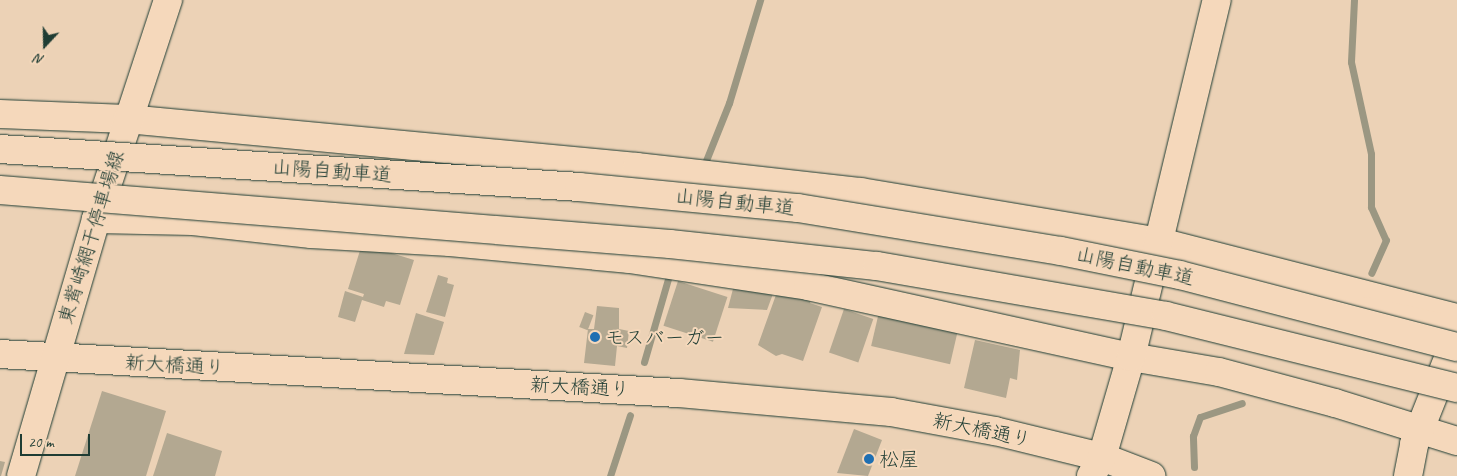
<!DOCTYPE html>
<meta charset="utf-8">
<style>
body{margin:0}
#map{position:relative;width:1457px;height:476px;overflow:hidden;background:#ecd2b6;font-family:Caveat,"Klee One",sans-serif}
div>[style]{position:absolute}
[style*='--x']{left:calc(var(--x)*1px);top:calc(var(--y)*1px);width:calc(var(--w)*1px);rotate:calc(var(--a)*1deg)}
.stream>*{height:7px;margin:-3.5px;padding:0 3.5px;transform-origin:3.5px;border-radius:3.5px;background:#9b9782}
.building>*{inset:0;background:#b3a891;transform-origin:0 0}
.roads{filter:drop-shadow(0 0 1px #1f3d34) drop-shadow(0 0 1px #1f3d34)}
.minor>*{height:28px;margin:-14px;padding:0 14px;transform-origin:14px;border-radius:14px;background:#f5d8bb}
.major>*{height:28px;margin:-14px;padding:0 14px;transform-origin:14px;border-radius:14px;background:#f5d8bb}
.highway>*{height:28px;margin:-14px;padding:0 14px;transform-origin:14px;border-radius:14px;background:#f5d8bb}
.bridges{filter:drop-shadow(0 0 1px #1f3d34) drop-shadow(0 0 1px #1f3d34)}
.highway-bridge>*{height:28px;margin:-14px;padding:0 14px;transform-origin:14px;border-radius:14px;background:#f5d8bb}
.dots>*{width:14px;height:14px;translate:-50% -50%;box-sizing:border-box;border:2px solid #f5d8bb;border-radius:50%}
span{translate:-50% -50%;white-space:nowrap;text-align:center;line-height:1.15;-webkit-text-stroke:4px #f5d8bb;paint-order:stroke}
.street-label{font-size:20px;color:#1f3d34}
.poi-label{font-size:20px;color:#1f3d34}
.left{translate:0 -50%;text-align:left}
.north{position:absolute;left:20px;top:20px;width:50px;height:50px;-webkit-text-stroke:4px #f5d8bb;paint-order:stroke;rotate:201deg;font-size:14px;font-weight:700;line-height:20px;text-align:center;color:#1f3d34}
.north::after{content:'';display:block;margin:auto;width:18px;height:22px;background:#1f3d34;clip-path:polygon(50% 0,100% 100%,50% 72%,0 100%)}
.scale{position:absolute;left:20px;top:434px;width:70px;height:22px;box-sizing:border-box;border:2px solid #1f3d34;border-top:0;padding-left:6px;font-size:15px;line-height:18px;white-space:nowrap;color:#1f3d34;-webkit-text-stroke:4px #f5d8bb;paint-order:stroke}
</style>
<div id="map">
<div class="stream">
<div style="--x:1354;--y:0;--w:62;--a:92.8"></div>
<div style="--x:1351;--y:62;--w:94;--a:77.7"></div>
<div style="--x:1371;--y:154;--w:53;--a:90"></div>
<div style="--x:1371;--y:207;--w:36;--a:66"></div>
<div style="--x:1386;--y:240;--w:36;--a:114"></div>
<div style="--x:705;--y:163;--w:65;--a:-68.2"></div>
<div style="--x:729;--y:103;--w:108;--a:-73.2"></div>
<div style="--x:644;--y:362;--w:86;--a:-73.9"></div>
<div style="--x:1194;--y:467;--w:31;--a:-92"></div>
<div style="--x:1193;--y:436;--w:20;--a:-70"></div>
<div style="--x:1200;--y:417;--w:44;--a:-18.4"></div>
<div style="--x:610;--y:476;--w:64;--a:-71.8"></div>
</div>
<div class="building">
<div style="clip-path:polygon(362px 244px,414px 260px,400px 305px,386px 301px,384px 307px,362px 300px,355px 322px,338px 317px,345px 291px,363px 297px,364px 294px,348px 289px)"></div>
<div style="clip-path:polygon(438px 275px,448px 278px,447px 283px,454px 285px,445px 317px,426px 312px)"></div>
<div style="left:678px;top:281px;width:52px;height:47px;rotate:18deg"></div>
<div style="clip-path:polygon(734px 285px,774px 291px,767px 310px,728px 308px)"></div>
<div style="clip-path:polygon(777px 292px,811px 299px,810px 303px,822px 307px,803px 361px,782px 354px,776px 356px,758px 345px)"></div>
<div style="clip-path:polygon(597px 306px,619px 308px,619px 329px,629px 331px,627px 348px,617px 346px,615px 366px,584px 363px,588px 329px,594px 329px)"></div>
<div style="left:844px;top:309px;width:31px;height:46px;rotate:19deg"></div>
<div style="left:585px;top:312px;width:9px;height:16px;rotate:21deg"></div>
<div style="left:879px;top:312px;width:81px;height:35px;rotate:13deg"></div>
<div style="clip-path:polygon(416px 313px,444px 322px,434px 355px,404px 354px)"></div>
<div style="clip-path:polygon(975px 340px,1020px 350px,1017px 380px,1010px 378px,1006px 398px,964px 388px)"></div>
<div style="clip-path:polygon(102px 391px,166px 411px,146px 476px,75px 476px)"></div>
<div style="clip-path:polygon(854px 429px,882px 440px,868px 476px,837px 473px)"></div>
<div style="clip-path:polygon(167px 433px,222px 451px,215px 476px,153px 476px)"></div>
<div style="clip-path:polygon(0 461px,5px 462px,1px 476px,0 476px)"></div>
</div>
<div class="roads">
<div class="minor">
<div style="--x:0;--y:114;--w:127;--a:2.3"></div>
<div style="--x:127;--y:119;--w:512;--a:5.38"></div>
<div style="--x:637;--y:167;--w:225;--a:6.4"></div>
<div style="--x:861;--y:192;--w:303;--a:9.5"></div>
<div style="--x:1160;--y:242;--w:307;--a:14.4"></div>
<div style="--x:96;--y:219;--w:97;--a:1.2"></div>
<div style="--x:193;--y:221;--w:119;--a:6.3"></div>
<div style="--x:311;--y:234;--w:139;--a:3.3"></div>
<div style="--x:450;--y:242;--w:181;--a:5.4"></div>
<div style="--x:630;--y:259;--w:180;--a:8.6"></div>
<div style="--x:808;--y:286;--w:331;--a:12.4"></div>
<div style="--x:1131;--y:357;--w:89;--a:9.7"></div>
<div style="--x:1219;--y:372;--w:120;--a:15"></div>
<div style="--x:1335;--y:403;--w:128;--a:17.3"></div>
<div style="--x:0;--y:354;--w:680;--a:3.29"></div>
<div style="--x:679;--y:393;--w:213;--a:5.1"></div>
<div style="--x:891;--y:412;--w:106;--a:10.4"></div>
<div style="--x:995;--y:431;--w:110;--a:13.7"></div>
<div style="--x:1102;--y:457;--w:53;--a:21.2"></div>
<div style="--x:1091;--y:476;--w:22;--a:-60"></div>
<div style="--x:1102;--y:457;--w:104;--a:-73.8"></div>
<div style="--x:1131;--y:357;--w:367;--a:-76.5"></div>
<div style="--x:1408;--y:476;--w:33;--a:-79"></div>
<div style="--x:1414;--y:444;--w:116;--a:-68.3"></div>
</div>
<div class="major">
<div style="--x:21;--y:476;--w:268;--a:-73.7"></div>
<div style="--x:96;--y:219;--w:231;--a:-71.8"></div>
</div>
<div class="highway">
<div style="--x:1366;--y:311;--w:93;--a:12.4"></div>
</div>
</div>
<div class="bridges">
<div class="highway-bridge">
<div style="--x:0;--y:149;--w:580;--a:3.75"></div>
<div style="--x:579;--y:187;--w:220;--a:5.5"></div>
<div style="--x:798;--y:208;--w:266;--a:9.3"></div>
<div style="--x:1061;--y:251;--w:121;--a:11.4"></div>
<div style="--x:1180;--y:275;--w:286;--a:14.6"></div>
<div style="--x:0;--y:190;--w:672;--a:4.61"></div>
<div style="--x:670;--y:244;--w:208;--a:6.1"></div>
<div style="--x:877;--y:266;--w:293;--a:9.8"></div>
<div style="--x:1166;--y:316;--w:300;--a:13.9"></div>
</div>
</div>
<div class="dots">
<div style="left:595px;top:337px;background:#1f6fb2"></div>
<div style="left:869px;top:459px;background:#1f6fb2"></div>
</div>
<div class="street-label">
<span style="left:332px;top:171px;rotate:4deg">山陽自動車道</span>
<span style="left:735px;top:202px;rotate:6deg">山陽自動車道</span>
<span style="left:91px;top:237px;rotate:-73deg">東觜崎網干停車場線</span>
<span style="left:1135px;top:266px;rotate:12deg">山陽自動車道</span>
<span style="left:175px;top:365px;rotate:3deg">新大橋通り</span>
<span style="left:580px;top:387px;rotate:3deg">新大橋通り</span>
<span style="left:982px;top:430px;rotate:12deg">新大橋通り</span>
</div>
<div class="poi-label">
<span class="left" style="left:605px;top:337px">モスバーガー</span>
<span class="left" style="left:879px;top:459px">松屋</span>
</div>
<div class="north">N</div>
<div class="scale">20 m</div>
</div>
